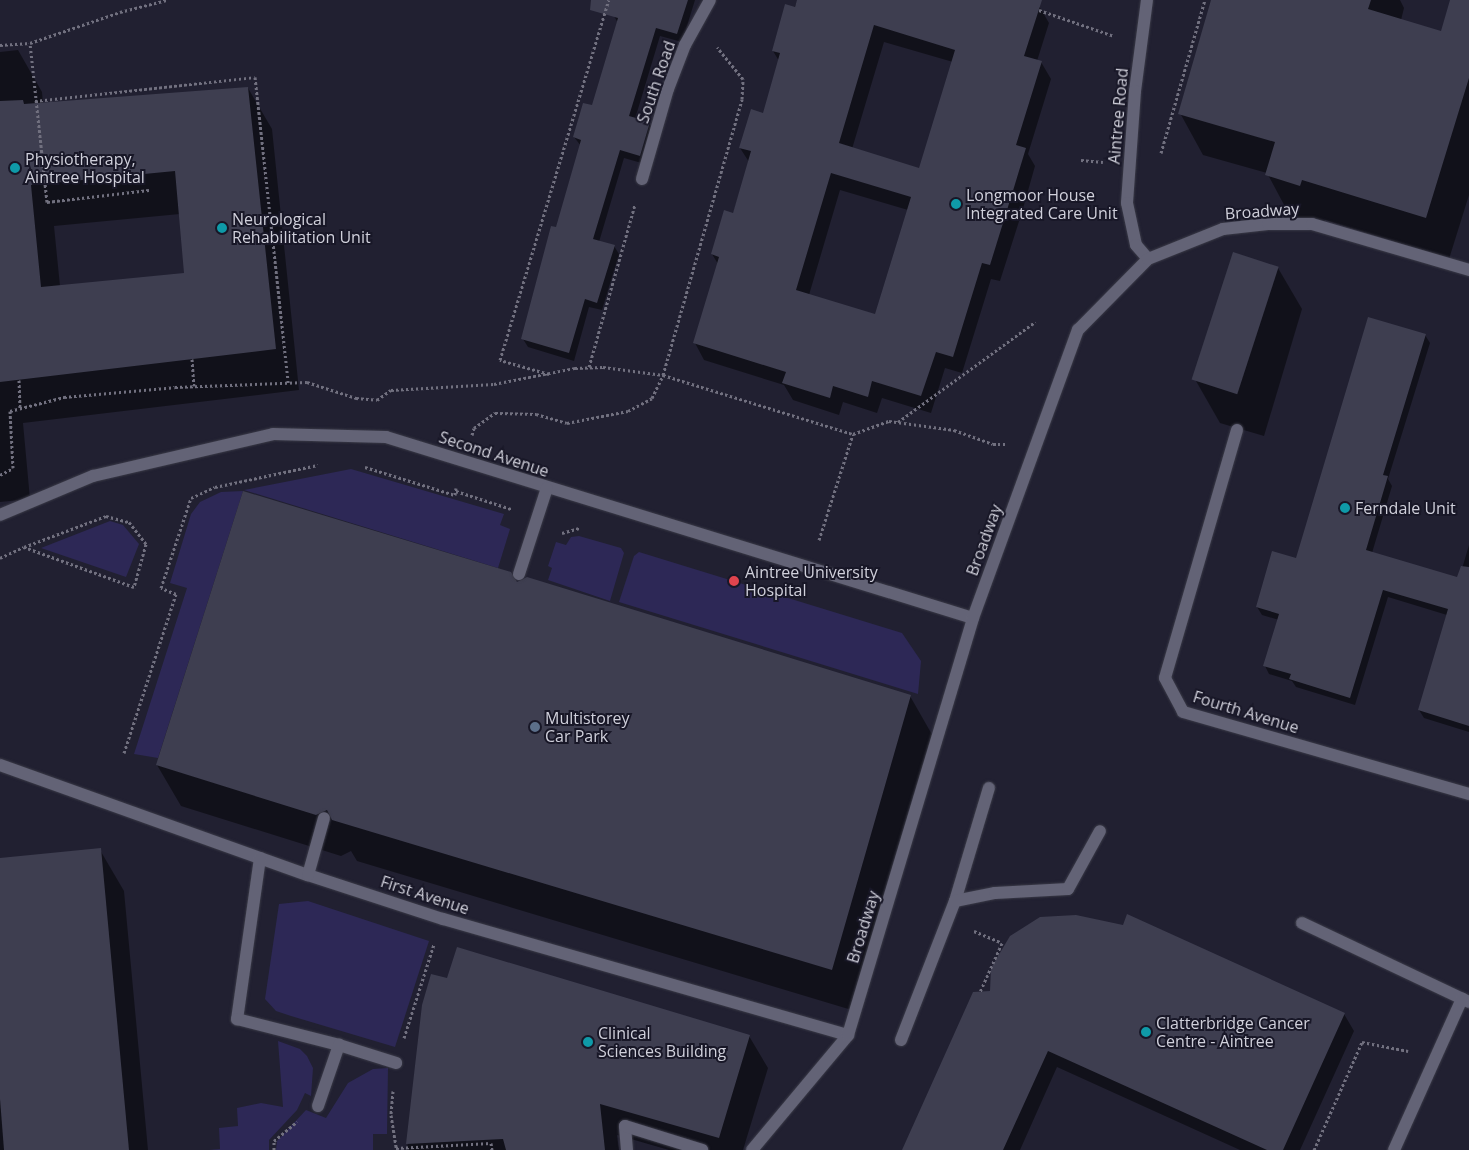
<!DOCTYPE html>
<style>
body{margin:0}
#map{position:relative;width:1469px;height:1150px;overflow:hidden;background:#212031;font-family:"Open Sans",sans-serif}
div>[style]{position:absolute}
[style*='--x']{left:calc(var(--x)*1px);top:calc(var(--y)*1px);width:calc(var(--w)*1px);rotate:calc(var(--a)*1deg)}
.green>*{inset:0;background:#2d2856}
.shadow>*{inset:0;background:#0007}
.building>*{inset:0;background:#3e3e50;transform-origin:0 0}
.path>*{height:3px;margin-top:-1.5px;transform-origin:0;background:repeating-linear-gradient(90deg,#71707f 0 2.5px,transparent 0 5px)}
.roads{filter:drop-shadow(0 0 1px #3a3a47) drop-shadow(0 0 1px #3a3a47)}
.minor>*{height:12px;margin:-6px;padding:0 6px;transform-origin:6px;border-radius:6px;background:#636376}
.dots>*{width:14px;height:14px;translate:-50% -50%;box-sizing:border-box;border:2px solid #181727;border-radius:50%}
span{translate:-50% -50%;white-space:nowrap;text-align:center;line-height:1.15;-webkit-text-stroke:4px #181727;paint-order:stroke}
.street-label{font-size:16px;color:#d0d0db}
.poi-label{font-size:16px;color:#d0d0db}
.left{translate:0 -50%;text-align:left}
</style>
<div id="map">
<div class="green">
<div style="clip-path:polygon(351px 469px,504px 514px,500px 525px,510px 529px,498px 568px,244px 490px)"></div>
<div style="clip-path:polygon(243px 491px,158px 758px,134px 754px,187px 588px,170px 583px,191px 514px,200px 502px,221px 492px)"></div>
<div style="clip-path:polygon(110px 521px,123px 525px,139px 544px,126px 577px,41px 548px)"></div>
<div style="clip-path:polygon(579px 536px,621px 548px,624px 553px,610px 601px,548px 580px,552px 568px,548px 566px,556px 542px,566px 545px,571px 537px)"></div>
<div style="clip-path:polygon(639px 552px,902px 633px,921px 661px,918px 694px,619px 602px,634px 556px)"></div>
<div style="clip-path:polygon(308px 901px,429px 941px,395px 1047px,291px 1016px,276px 1011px,265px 999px,279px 904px)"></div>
<div style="clip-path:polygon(278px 1041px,300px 1049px,307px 1056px,313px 1068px,311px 1096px,305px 1093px,297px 1110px,269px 1140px,269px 1150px,209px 1150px,220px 1149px,219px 1128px,238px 1126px,237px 1108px,261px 1103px,283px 1107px)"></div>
<div style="clip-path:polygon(388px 1068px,387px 1134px,373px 1134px,373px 1150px,276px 1150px,277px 1141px,306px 1110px,326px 1118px,348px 1083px,373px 1069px)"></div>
</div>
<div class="shadow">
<div style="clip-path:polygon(619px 0,695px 0,682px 42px,660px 36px,635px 119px,649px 123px,654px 132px,645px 164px,624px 158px,599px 242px,614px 246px,619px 254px,602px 310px,589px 307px,574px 361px,528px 347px,523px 339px,581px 146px,574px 137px,593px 107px,618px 23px,614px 16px)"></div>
<div style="clip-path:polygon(evenodd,798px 0,1020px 0,1039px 6px,1049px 23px,1037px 61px,1041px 62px,1051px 79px,1028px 154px,1035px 166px,1022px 212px,1000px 281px,991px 279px,962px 373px,945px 368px,931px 413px,882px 398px,877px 413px,843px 402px,839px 415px,793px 400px,784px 385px,704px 360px,695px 343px,718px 264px,712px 254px,733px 214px,749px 162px,740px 148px,764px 114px,779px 61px,773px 51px,798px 0,884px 42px,953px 62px,920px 169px,852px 149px,884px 42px,798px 0,840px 190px,908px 210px,876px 316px,809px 295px,840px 190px)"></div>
<div style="clip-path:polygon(1213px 0,1400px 0,1404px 8px,1401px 20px,1442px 33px,1451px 0,1469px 0,1469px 195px,1449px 259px,1325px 220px,1323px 227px,1290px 216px,1267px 173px,1203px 155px,1180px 113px)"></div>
<div style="clip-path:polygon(evenodd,18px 50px,42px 92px,43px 104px,248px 88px,272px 129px,299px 390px,23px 423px,30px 499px,0 502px,0 52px,18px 50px,180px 214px,186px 274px,60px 286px,54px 226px,180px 214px)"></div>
<div style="clip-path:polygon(1278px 268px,1302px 309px,1264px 436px,1220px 423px,1196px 381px)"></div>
<div style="clip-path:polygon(1425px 335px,1430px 343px,1388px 479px,1392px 486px,1372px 553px,1459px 579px,1469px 545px,1469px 732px,1424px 718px,1419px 710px,1447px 615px,1388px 597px,1355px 705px,1296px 687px,1292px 681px,1269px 674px,1265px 666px,1279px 620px,1262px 615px,1257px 607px,1297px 560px)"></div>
<div style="clip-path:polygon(517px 583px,910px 696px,934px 738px,855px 1011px,357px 861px,351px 851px,341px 856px,181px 806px,157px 765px)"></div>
<div style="clip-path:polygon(100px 850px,124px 891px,148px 1150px,0 1150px,0 859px)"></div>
<div style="clip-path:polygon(1123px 926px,1344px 1014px,1354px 1031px,1300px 1150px,1240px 1150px,1057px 1067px,1020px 1150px,910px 1150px,991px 993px)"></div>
<div style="clip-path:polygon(423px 1006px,749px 1036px,768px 1068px,743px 1150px,669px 1150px,617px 1135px,619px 1150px,407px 1150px)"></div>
</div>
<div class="building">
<div style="clip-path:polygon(591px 0,688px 0,677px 34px,656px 28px,629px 116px,650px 122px,640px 156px,620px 150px,593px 239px,615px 245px,597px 303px,585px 299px,569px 353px,521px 339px,551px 226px,556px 227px,581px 140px,573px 137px,583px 103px,592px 105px,618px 18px,590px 10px)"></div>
<div style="clip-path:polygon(evenodd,797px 0,1042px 0,1024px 56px,1042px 61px,1016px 145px,1026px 148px,1012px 194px,990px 265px,982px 263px,953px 357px,936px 352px,921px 396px,872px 381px,868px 397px,833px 386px,830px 398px,782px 383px,786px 372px,693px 343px,719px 257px,711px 254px,724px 210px,733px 213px,751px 151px,739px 148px,751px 109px,763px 113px,780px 53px,772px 51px,785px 4px,795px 7px,797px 0,874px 25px,955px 50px,919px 168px,839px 143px,874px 25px,797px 0,831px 173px,911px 197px,875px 314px,796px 290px,831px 173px)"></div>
<div style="clip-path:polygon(1211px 0,1371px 0,1368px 9px,1441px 31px,1450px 0,1469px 0,1469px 78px,1426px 218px,1302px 180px,1300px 186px,1265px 175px,1275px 142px,1178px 114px)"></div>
<div style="clip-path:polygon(evenodd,248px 87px,276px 349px,0 382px,0 101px,23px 100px,24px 104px,248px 87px,175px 171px,184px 273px,41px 287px,31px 185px,175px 171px)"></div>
<div style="left:1233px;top:252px;width:48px;height:134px;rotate:18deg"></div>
<div style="clip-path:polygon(1368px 317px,1426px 334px,1383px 475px,1388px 476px,1366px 550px,1457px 577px,1461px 566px,1469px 567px,1469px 726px,1418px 710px,1448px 609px,1383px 590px,1350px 698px,1289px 679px,1291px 674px,1263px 666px,1279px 614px,1256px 607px,1272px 551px,1296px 558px)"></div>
<div style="clip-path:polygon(243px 491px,511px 572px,517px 582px,527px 577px,911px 695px,832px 970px,332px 820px,327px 810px,316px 815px,156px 765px)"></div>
<div style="clip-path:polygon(101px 848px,129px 1150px,4px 1150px,0 1099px,0 858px)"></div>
<div style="clip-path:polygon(1127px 914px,1345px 1013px,1283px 1150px,1267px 1150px,1048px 1051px,1003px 1150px,902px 1150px,973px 992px,990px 991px,991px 968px,1010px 936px,1040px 917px,1076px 915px,1123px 925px)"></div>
<div style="clip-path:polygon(457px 947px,750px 1035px,719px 1138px,600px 1104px,605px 1150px,506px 1150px,503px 1139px,406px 1144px,422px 1005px,431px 974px,447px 978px)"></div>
</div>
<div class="path">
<div style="--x:1039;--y:10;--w:79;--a:19.1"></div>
<div style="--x:0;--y:45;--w:30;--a:-4"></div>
<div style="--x:35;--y:101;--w:221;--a:-6.2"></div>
<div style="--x:255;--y:77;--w:308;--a:83.8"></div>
<div style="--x:1161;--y:153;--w:159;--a:-74"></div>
<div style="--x:1081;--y:160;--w:22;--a:5"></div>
<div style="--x:149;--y:190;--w:103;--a:173.3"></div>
<div style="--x:47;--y:202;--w:160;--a:-96.1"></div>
<div style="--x:30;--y:43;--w:95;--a:-19"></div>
<div style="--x:120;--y:12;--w:49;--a:-14.3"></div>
<div style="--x:192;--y:359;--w:27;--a:86"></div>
<div style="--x:589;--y:367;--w:169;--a:-74.2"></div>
<div style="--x:549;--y:374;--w:51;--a:-164.1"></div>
<div style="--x:500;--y:360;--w:376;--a:-73.2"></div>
<div style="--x:19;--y:380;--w:28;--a:88"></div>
<div style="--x:898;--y:422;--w:170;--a:-36.1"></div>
<div style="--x:472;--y:435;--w:7;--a:-74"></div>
<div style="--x:474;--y:428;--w:26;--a:-36"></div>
<div style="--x:495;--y:413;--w:41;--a:1.4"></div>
<div style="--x:536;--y:414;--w:32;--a:16"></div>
<div style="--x:567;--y:423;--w:62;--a:-11.1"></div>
<div style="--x:628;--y:411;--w:27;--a:-28"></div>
<div style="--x:652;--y:398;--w:25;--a:-64"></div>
<div style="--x:663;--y:375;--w:199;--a:17.3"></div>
<div style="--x:853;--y:434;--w:38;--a:-20"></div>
<div style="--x:889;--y:421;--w:66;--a:7.9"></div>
<div style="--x:954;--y:430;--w:41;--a:19.7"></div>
<div style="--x:993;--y:444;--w:13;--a:0"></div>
<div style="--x:365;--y:467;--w:94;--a:17.3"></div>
<div style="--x:455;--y:495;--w:7;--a:-82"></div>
<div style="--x:0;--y:475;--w:15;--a:-28"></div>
<div style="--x:13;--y:468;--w:57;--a:-93"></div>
<div style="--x:10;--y:411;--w:56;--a:-14.5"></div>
<div style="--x:64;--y:397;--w:111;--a:-5.1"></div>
<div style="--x:175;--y:387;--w:132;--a:-2.2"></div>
<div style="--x:307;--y:382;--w:52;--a:18.1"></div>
<div style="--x:356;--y:398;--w:21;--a:5"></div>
<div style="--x:377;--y:400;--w:17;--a:-36"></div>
<div style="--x:391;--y:390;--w:103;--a:-3.3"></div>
<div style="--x:494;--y:384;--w:83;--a:-11.2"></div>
<div style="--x:575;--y:368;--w:28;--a:-2"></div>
<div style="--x:603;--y:367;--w:61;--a:7.6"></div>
<div style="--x:663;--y:375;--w:287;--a:-74"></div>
<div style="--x:742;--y:99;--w:20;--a:-87"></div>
<div style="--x:743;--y:79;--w:41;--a:-129.1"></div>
<div style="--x:456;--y:491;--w:58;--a:18.1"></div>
<div style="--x:562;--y:533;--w:18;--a:-16"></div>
<div style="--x:819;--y:540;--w:111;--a:-72.2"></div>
<div style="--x:0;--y:558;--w:26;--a:-25"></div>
<div style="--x:24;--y:547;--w:88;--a:-20.7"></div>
<div style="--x:106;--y:516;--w:24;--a:15"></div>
<div style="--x:129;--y:522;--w:28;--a:52"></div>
<div style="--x:146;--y:544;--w:45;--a:105.6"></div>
<div style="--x:134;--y:587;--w:117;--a:-160"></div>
<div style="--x:124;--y:753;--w:167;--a:-71.9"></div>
<div style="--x:176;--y:594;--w:16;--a:-158"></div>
<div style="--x:161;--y:588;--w:95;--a:-71.6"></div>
<div style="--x:191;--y:498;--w:26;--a:-25"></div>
<div style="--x:215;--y:487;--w:105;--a:-12.1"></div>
<div style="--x:974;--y:931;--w:30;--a:23"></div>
<div style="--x:1002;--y:943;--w:54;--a:114.2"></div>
<div style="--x:404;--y:1038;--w:99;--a:-72.3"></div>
<div style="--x:393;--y:1091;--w:24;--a:95"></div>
<div style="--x:391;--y:1115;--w:33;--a:81"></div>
<div style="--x:396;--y:1148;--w:95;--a:-3"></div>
<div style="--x:491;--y:1143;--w:7;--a:82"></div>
<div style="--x:274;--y:1150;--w:9;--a:-90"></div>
<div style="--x:274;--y:1141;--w:30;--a:-40"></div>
<div style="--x:1314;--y:1150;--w:118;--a:-66"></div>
<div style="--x:1362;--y:1042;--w:47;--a:11.1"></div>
</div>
<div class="roads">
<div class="minor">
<div style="--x:1147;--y:0;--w:92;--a:97.5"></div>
<div style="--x:1135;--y:91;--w:112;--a:94.1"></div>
<div style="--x:1127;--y:203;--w:43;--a:77.9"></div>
<div style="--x:1136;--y:245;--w:18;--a:49"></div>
<div style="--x:642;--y:179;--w:94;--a:-73.9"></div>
<div style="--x:668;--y:89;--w:47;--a:-68.9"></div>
<div style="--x:685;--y:45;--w:51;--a:-60.9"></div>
<div style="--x:1237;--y:430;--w:258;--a:106.2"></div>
<div style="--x:1165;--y:678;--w:38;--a:62"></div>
<div style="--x:1183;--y:712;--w:298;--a:16"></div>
<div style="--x:0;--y:515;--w:101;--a:-22.8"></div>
<div style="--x:93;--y:476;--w:185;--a:-13.1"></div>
<div style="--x:273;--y:434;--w:113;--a:1.5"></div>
<div style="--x:386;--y:437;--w:614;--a:17.14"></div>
<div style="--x:519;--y:574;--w:90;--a:-72"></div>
<div style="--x:0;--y:765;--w:327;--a:19.7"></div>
<div style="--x:308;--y:875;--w:142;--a:18.1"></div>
<div style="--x:443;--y:919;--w:421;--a:16"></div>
<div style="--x:260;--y:858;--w:163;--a:98.1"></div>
<div style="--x:237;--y:1019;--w:105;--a:14.3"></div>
<div style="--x:339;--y:1045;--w:60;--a:17.5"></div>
<div style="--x:308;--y:875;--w:59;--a:-74.3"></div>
<div style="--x:955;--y:901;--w:118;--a:-73.3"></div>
<div style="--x:1302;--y:923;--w:185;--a:25.3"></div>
<div style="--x:901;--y:1040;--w:149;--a:-68.8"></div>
<div style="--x:955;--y:901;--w:41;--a:-11.3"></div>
<div style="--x:995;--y:893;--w:73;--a:-3.1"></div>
<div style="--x:1068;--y:889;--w:66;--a:-61.1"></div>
<div style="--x:318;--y:1106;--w:65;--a:-71"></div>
<div style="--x:627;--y:1150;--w:24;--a:-95"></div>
<div style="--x:625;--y:1126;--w:81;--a:17.3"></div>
<div style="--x:752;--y:1150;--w:150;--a:-50.1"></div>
<div style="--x:848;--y:1035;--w:435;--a:-73.3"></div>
<div style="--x:973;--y:618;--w:307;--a:-70"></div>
<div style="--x:1078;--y:330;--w:100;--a:-45.4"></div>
<div style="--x:1148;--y:259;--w:81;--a:-21.8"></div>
<div style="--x:1223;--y:229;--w:45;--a:-6.3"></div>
<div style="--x:1268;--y:224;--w:44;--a:0"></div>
<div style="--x:1312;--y:224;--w:164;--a:16.3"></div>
<div style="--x:1394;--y:1150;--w:166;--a:-65.8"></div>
</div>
</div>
<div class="dots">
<div style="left:15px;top:168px;background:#0f9aa8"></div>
<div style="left:956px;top:204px;background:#0f9aa8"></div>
<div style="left:222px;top:228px;background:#0f9aa8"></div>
<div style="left:1345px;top:508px;background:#0f9aa8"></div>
<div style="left:734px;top:581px;background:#e0444e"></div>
<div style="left:535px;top:727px;background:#5c6f8a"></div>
<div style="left:1146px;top:1032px;background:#0f9aa8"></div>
<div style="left:588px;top:1042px;background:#0f9aa8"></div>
</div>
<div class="street-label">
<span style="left:656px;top:82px;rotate:-71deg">South Road</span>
<span style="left:1118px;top:116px;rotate:-85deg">Aintree Road</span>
<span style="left:1262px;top:211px;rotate:-4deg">Broadway</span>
<span style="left:494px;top:454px;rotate:18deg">Second Avenue</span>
<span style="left:984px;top:540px;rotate:-70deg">Broadway</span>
<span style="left:1246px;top:712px;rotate:17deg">Fourth Avenue</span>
<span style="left:425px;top:895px;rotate:18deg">First Avenue</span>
<span style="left:863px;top:927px;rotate:-73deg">Broadway</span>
</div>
<div class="poi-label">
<span class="left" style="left:25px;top:168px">Physiotherapy,<br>Aintree Hospital</span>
<span class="left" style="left:966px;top:204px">Longmoor House<br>Integrated Care Unit</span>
<span class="left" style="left:232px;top:228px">Neurological<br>Rehabilitation Unit</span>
<span class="left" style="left:1355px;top:508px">Ferndale Unit</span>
<span class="left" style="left:745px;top:581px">Aintree University<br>Hospital</span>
<span class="left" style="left:545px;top:727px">Multistorey<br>Car Park</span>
<span class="left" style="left:1156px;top:1032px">Clatterbridge Cancer<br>Centre - Aintree</span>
<span class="left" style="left:598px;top:1042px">Clinical<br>Sciences Building</span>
</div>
</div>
